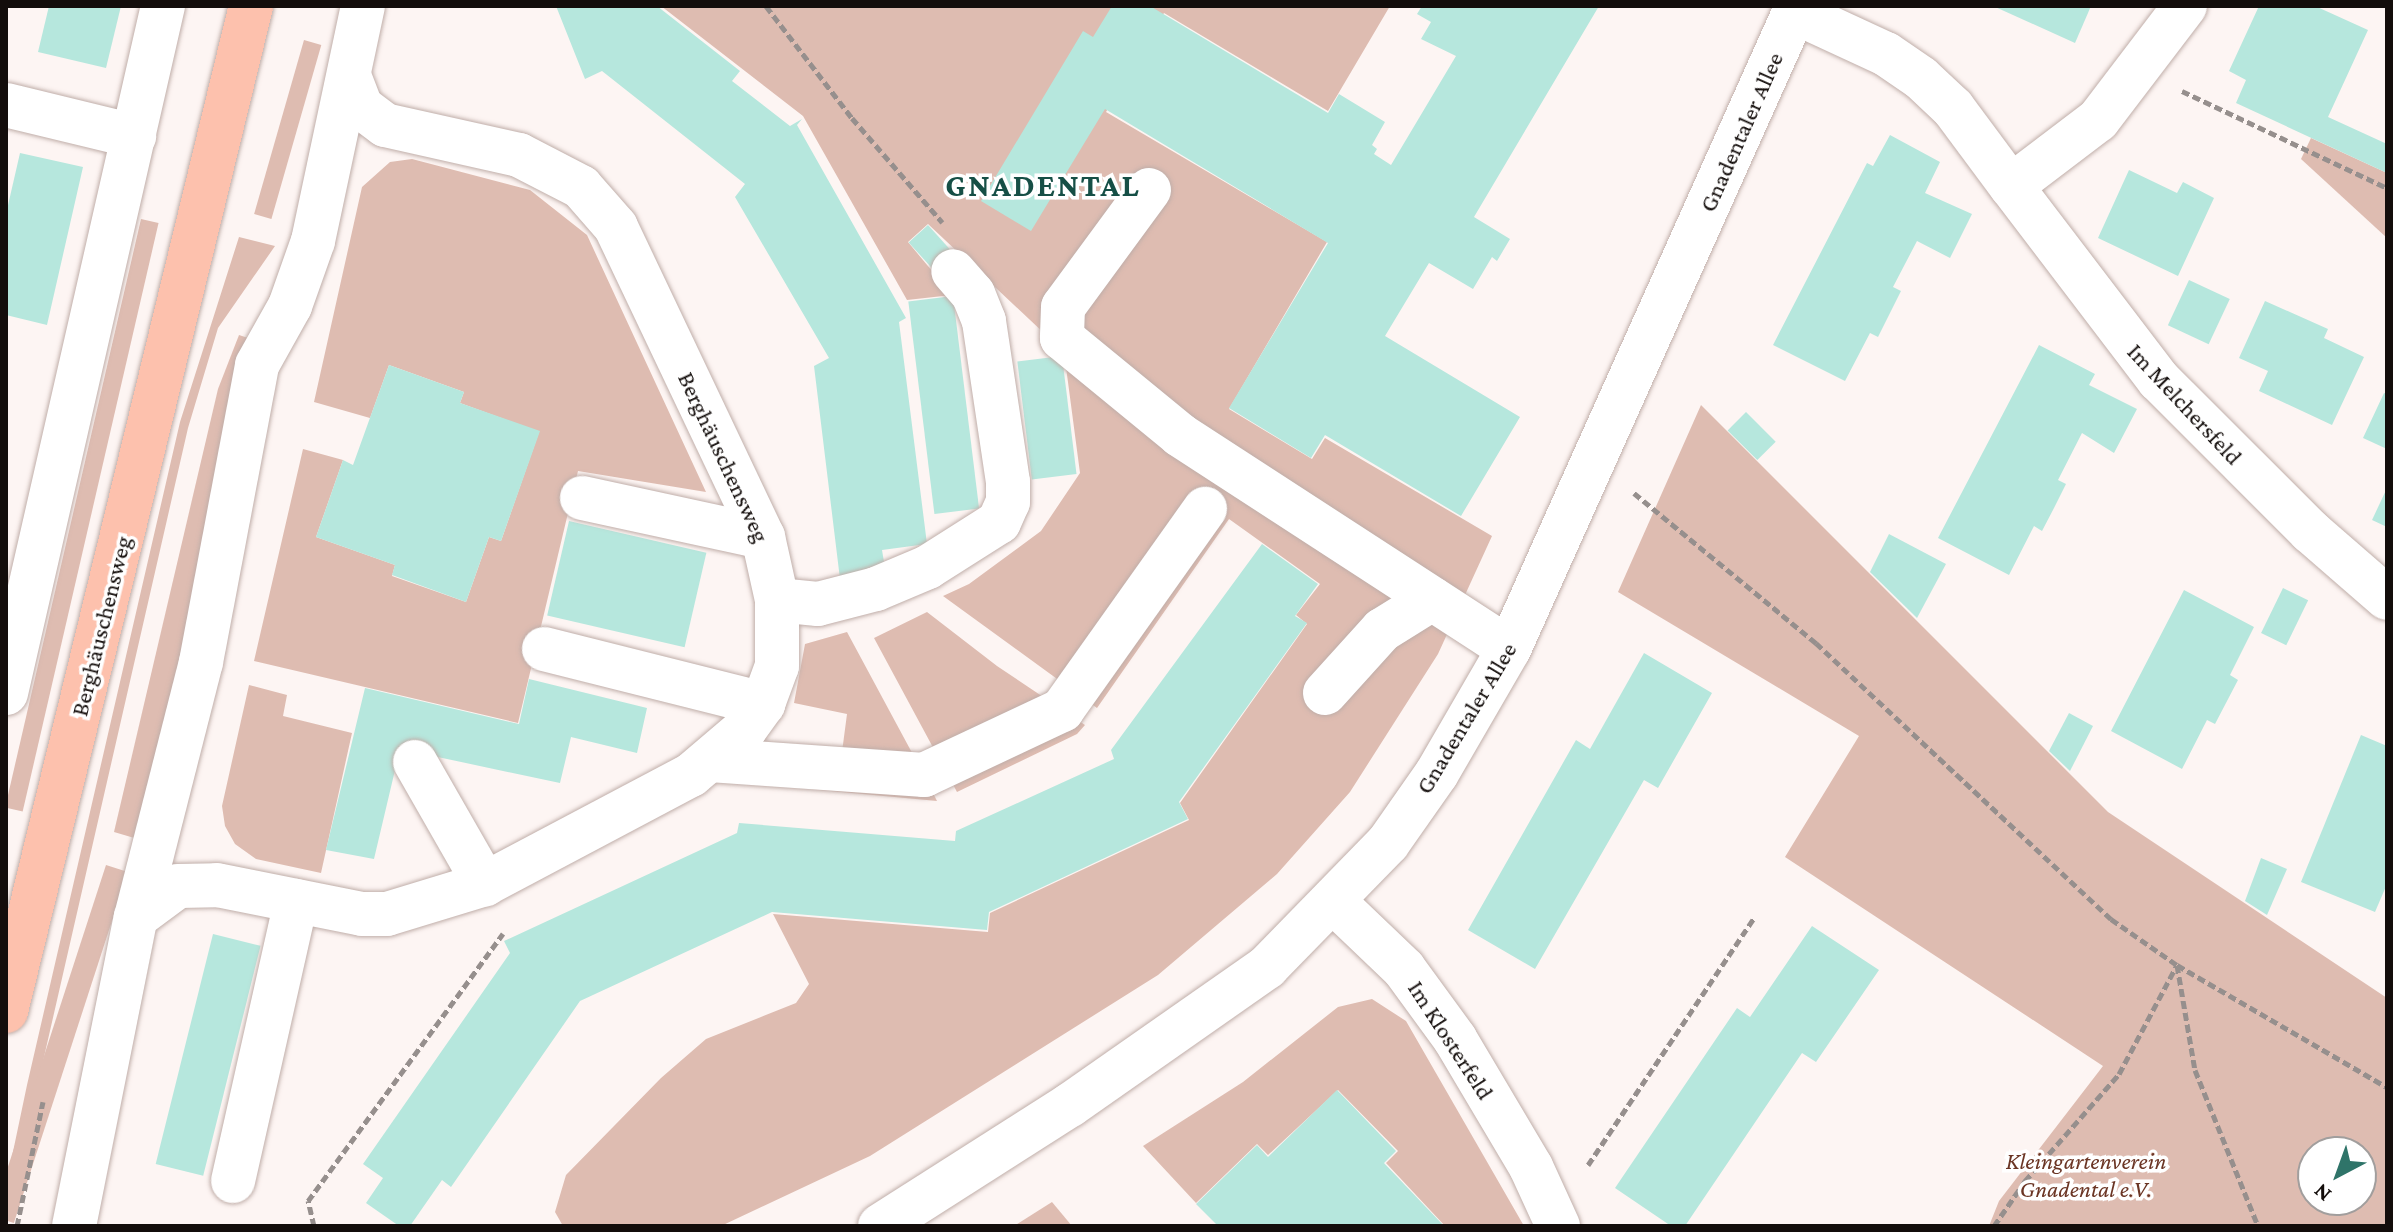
<!DOCTYPE html>
<meta charset="utf-8">
<style>
body{margin:0}
#map{position:relative;width:2393px;height:1232px;overflow:hidden;background:#fdf5f3;font-family:"Crimson Pro",serif}
div>[style]{position:absolute}
[style*='--x']{left:calc(var(--x)*1px);top:calc(var(--y)*1px);width:calc(var(--w)*1px);rotate:calc(var(--a)*1deg)}
.green>*{inset:0;background:#debcb1;transform-origin:0 0}
.building>*{inset:0;background:#b6e7dd;transform-origin:0 0}
.path>*{height:5px;margin-top:-2.5px;transform-origin:0;background:repeating-linear-gradient(90deg,#968f8d 0 8px,transparent 0 12px)}
.roads{filter:drop-shadow(0 0 2px #c0aea9) drop-shadow(0 0 2px #c0aea9)}
.minor>*{height:44px;margin:-22px;padding:0 22px;transform-origin:22px;border-radius:22px;background:#fff}
.major>*{height:44px;margin:-22px;padding:0 22px;transform-origin:22px;border-radius:22px;background:#fdc1ad}
span{translate:-50% -50%;white-space:nowrap;text-align:center;line-height:1.15;-webkit-text-stroke:7px #fff;paint-order:stroke}
.street-label{font-size:24px;color:#130d0b}
.park-label{font-size:24px;color:#6b3524;font-style:italic}
.district-label{font-size:32px;color:#164f46;font-weight:700;letter-spacing:2px}
.frame{position:absolute;inset:0;border:8px solid #130d0b;pointer-events:none}
.north{position:absolute;left:2297px;top:1136px;width:80px;height:80px;box-sizing:border-box;background:#fff;border:2px solid #a19e9d;border-radius:50%;rotate:221deg;font-size:22px;font-weight:700;line-height:32px;text-align:center;color:#130d0b}
.north::after{content:'';display:block;margin:auto;width:28px;height:36px;background:#2f7469;clip-path:polygon(50% 0,100% 100%,50% 72%,0 100%)}
</style>
<div id="map">
<div class="green">
<div style="clip-path:polygon(661px 6px,1390px 6px,1328px 111px,1164px 13px,1106px 112px,1327px 242px,1229px 409px,1312px 459px,1325px 438px,1492px 536px,1438px 654px,1350px 792px,1277px 874px,1158px 975px,870px 1156px,721px 1226px,563px 1226px,555px 1212px,566px 1175px,661px 1078px,706px 1039px,796px 1003px,809px 984px,773px 914px,988px 932px,990px 913px,1189px 820px,1180px 803px,1307px 624px,1296px 615px,1320px 584px,1229px 519px,1097px 708px,943px 596px,969px 584px,1041px 531px,1080px 473px,1064px 352px,928px 224px,908px 242px,952px 295px,907px 300px,803px 116px)"></div>
<div style="left:304px;top:40px;width:18px;height:181px;rotate:16deg"></div>
<div style="clip-path:polygon(2311px 138px,2387px 173px,2387px 238px,2301px 159px)"></div>
<div style="clip-path:polygon(412px 159px,530px 190px,587px 235px,706px 492px,578px 471px,518px 723px,254px 661px,303px 449px,343px 460px,316px 537px,395px 565px,392px 576px,466px 602px,489px 537px,501px 541px,539px 432px,460px 403px,464px 392px,389px 365px,370px 418px,314px 402px,362px 187px,390px 162px)"></div>
<div style="left:141px;top:219px;width:18px;height:604px;rotate:13deg"></div>
<div style="clip-path:polygon(239px 237px,275px 246px,218px 328px,188px 428px,6px 1223px,6px 1185px,27px 1085px,180px 422px)"></div>
<div style="clip-path:polygon(239px 335px,254px 340px,141px 840px,114px 832px,218px 389px)"></div>
<div style="clip-path:polygon(evenodd,1701px 405px,2108px 812px,2387px 998px,2387px 1226px,1989px 1226px,1999px 1201px,2103px 1066px,1785px 857px,1859px 736px,1618px 592px,1701px 405px,2313px 1152px,2361px 1152px,2361px 1200px,2313px 1200px,2313px 1152px)"></div>
<div style="clip-path:polygon(927px 612px,997px 666px,1085px 725px,1077px 734px,957px 792px,874px 638px)"></div>
<div style="clip-path:polygon(847px 632px,924px 775px,937px 801px,788px 787px,842px 752px,847px 714px,794px 703px,805px 644px)"></div>
<div style="clip-path:polygon(249px 685px,287px 695px,283px 716px,352px 733px,321px 873px,256px 859px,235px 844px,225px 826px,222px 806px)"></div>
<div style="left:106px;top:865px;width:23px;height:369px;rotate:18deg"></div>
<div style="clip-path:polygon(1372px 999px,1406px 1021px,1524px 1226px,1445px 1226px,1386px 1163px,1398px 1151px,1338px 1090px,1268px 1155px,1257px 1144px,1196px 1203px,1143px 1146px,1243px 1082px,1338px 1007px)"></div>
<div style="clip-path:polygon(1052px 1202px,1072px 1226px,1014px 1226px)"></div>
</div>
<div class="building">
<div style="clip-path:polygon(49px 6px,121px 6px,106px 68px,38px 52px)"></div>
<div style="clip-path:polygon(556px 6px,657px 6px,740px 71px,732px 81px,790px 126px,802px 119px,797px 125px,906px 318px,899px 322px,927px 544px,882px 550px,886px 574px,840px 579px,814px 366px,829px 358px,735px 197px,745px 184px,602px 71px,585px 79px)"></div>
<div style="clip-path:polygon(1112px 6px,1150px 6px,1328px 113px,1339px 94px,1385px 122px,1372px 145px,1377px 149px,1374px 154px,1391px 165px,1456px 56px,1421px 39px,1431px 22px,1417px 14px,1422px 6px,1599px 6px,1474px 217px,1510px 239px,1497px 261px,1492px 257px,1473px 289px,1429px 263px,1385px 336px,1520px 417px,1461px 516px,1325px 435px,1311px 458px,1229px 408px,1328px 243px,1105px 109px,1031px 231px,981px 201px,1083px 31px,1093px 37px)"></div>
<div style="clip-path:polygon(1993px 6px,2091px 6px,2075px 43px)"></div>
<div style="clip-path:polygon(2259px 6px,2315px 6px,2368px 30px,2328px 117px,2387px 144px,2387px 173px,2236px 103px,2246px 80px,2229px 71px)"></div>
<div style="clip-path:polygon(1890px 135px,1940px 162px,1925px 193px,1972px 214px,1950px 258px,1917px 241px,1893px 287px,1901px 291px,1878px 337px,1870px 333px,1845px 381px,1773px 345px,1867px 163px,1873px 166px)"></div>
<div style="clip-path:polygon(20px 153px,83px 167px,47px 325px,6px 315px,6px 214px)"></div>
<div style="clip-path:polygon(2129px 170px,2177px 193px,2183px 182px,2214px 198px,2178px 276px,2098px 238px)"></div>
<div style="left:928px;top:225px;width:46px;height:26px;rotate:48deg"></div>
<div style="left:2189px;top:280px;width:45px;height:50px;rotate:25deg"></div>
<div style="left:953px;top:296px;width:214px;height:45px;rotate:83deg"></div>
<div style="clip-path:polygon(2265px 301px,2328px 329px,2324px 338px,2364px 357px,2332px 425px,2259px 391px,2268px 371px,2239px 358px)"></div>
<div style="clip-path:polygon(2039px 345px,2095px 374px,2089px 385px,2137px 409px,2114px 453px,2082px 433px,2058px 480px,2066px 484px,2054px 508px,2042px 531px,2034px 526px,2009px 575px,1938px 538px)"></div>
<div style="left:1062px;top:356px;width:119px;height:45px;rotate:83deg"></div>
<div style="clip-path:polygon(389px 365px,464px 392px,460px 403px,540px 431px,501px 541px,489px 537px,466px 602px,392px 575px,395px 565px,316px 537px,343px 460px,353px 465px)"></div>
<div style="clip-path:polygon(2384px 393px,2387px 394px,2387px 449px,2363px 438px)"></div>
<div style="left:1746px;top:412px;width:42px;height:26px;rotate:45deg"></div>
<div style="clip-path:polygon(2387px 488px,2387px 527px,2372px 520px)"></div>
<div style="left:569px;top:521px;width:141px;height:97px;rotate:13deg"></div>
<div style="clip-path:polygon(1889px 534px,1946px 564px,1917px 618px,1870px 572px)"></div>
<div style="clip-path:polygon(1262px 544px,1318px 584px,1295px 616px,1307px 623px,1179px 802px,1188px 819px,989px 912px,987px 930px,772px 912px,580px 1001px,451px 1187px,442px 1180px,410px 1226px,399px 1226px,366px 1203px,383px 1178px,363px 1164px,510px 953px,504px 941px,737px 833px,739px 823px,955px 841px,956px 831px,1114px 759px,1111px 750px)"></div>
<div style="left:2283px;top:588px;width:28px;height:50px;rotate:26deg"></div>
<div style="clip-path:polygon(2184px 590px,2254px 627px,2230px 675px,2238px 680px,2215px 724px,2207px 720px,2182px 769px,2111px 731px)"></div>
<div style="clip-path:polygon(1644px 653px,1712px 693px,1658px 788px,1644px 780px,1535px 969px,1468px 930px,1576px 740px,1590px 749px)"></div>
<div style="clip-path:polygon(529px 679px,647px 708px,637px 753px,571px 737px,560px 783px,400px 749px,374px 859px,326px 850px,365px 688px,519px 724px)"></div>
<div style="clip-path:polygon(2069px 713px,2093px 726px,2070px 771px,2049px 751px)"></div>
<div style="clip-path:polygon(2361px 735px,2387px 746px,2387px 884px,2375px 912px,2301px 882px)"></div>
<div style="clip-path:polygon(2261px 858px,2287px 869px,2267px 915px,2245px 901px)"></div>
<div style="clip-path:polygon(1812px 926px,1879px 970px,1816px 1062px,1802px 1053px,1685px 1226px,1671px 1226px,1615px 1188px,1737px 1008px,1750px 1017px)"></div>
<div style="left:213px;top:934px;width:49px;height:237px;rotate:14deg"></div>
<div style="clip-path:polygon(1337px 1090px,1396px 1151px,1384px 1163px,1444px 1226px,1218px 1226px,1196px 1204px,1257px 1145px,1268px 1157px)"></div>
</div>
<div class="path">
<div style="--x:766;--y:6;--w:141;--a:52.5"></div>
<div style="--x:852;--y:118;--w:138;--a:49.1"></div>
<div style="--x:2182;--y:91;--w:227;--a:25.3"></div>
<div style="--x:1634;--y:493;--w:236;--a:39.5"></div>
<div style="--x:1816;--y:643;--w:404;--a:43.1"></div>
<div style="--x:2111;--y:919;--w:80;--a:34.9"></div>
<div style="--x:2177;--y:965;--w:107;--a:80.3"></div>
<div style="--x:2195;--y:1070;--w:168;--a:68"></div>
<div style="--x:1588;--y:1165;--w:298;--a:-56.1"></div>
<div style="--x:17;--y:1226;--w:127;--a:-78.2"></div>
<div style="--x:314;--y:1226;--w:26;--a:-103"></div>
<div style="--x:308;--y:1201;--w:331;--a:-53.9"></div>
<div style="--x:1994;--y:1226;--w:55;--a:-55.4"></div>
<div style="--x:2025;--y:1181;--w:142;--a:-48.7"></div>
<div style="--x:2119;--y:1074;--w:123;--a:-62"></div>
<div style="--x:2177;--y:965;--w:243;--a:30.2"></div>
</div>
<div class="roads">
<div class="minor">
<div style="--x:2185;--y:6;--w:143;--a:127.3"></div>
<div style="--x:2098;--y:120;--w:109;--a:142.8"></div>
<div style="--x:2011;--y:186;--w:244;--a:52.7"></div>
<div style="--x:2159;--y:380;--w:214;--a:45"></div>
<div style="--x:2310;--y:531;--w:102;--a:41"></div>
<div style="--x:1795;--y:12;--w:100;--a:24.8"></div>
<div style="--x:1886;--y:54;--w:42;--a:34.4"></div>
<div style="--x:1921;--y:78;--w:44;--a:43.2"></div>
<div style="--x:1953;--y:108;--w:97;--a:53.4"></div>
<div style="--x:6;--y:105;--w:132;--a:13.6"></div>
<div style="--x:1149;--y:190;--w:145;--a:126.3"></div>
<div style="--x:1063;--y:307;--w:31;--a:92"></div>
<div style="--x:1062;--y:338;--w:153;--a:39.4"></div>
<div style="--x:1180;--y:435;--w:392;--a:33"></div>
<div style="--x:582;--y:498;--w:185;--a:12.2"></div>
<div style="--x:777;--y:600;--w:41;--a:5.6"></div>
<div style="--x:818;--y:604;--w:60;--a:-14.5"></div>
<div style="--x:876;--y:589;--w:56;--a:-22.9"></div>
<div style="--x:928;--y:567;--w:84;--a:-32.4"></div>
<div style="--x:999;--y:522;--w:22;--a:-66"></div>
<div style="--x:1008;--y:502;--w:20;--a:-90"></div>
<div style="--x:1008;--y:482;--w:163;--a:-98.5"></div>
<div style="--x:984;--y:321;--w:29;--a:-112"></div>
<div style="--x:973;--y:294;--w:30;--a:-131"></div>
<div style="--x:544;--y:649;--w:226;--a:14.1"></div>
<div style="--x:6;--y:693;--w:705;--a:-77.13"></div>
<div style="--x:1325;--y:693;--w:85;--a:-47.9"></div>
<div style="--x:1382;--y:630;--w:59;--a:-31.8"></div>
<div style="--x:710;--y:760;--w:215;--a:4"></div>
<div style="--x:924;--y:775;--w:153;--a:-25.2"></div>
<div style="--x:1062;--y:710;--w:247;--a:-54.6"></div>
<div style="--x:415;--y:762;--w:141;--a:60.2"></div>
<div style="--x:1334;--y:902;--w:97;--a:43.7"></div>
<div style="--x:1404;--y:969;--w:87;--a:53.9"></div>
<div style="--x:1455;--y:1039;--w:149;--a:59.3"></div>
<div style="--x:1531;--y:1167;--w:65;--a:65.4"></div>
<div style="--x:136;--y:917;--w:52;--a:-36.4"></div>
<div style="--x:178;--y:886;--w:39;--a:-1"></div>
<div style="--x:217;--y:885;--w:148;--a:11.3"></div>
<div style="--x:362;--y:914;--w:25;--a:0"></div>
<div style="--x:387;--y:914;--w:102;--a:-17"></div>
<div style="--x:485;--y:884;--w:233;--a:-27.9"></div>
<div style="--x:691;--y:775;--w:71;--a:-40.4"></div>
<div style="--x:745;--y:729;--w:31;--a:-54"></div>
<div style="--x:763;--y:704;--w:40;--a:-69.8"></div>
<div style="--x:777;--y:666;--w:66;--a:-90"></div>
<div style="--x:777;--y:600;--w:65;--a:-102.5"></div>
<div style="--x:763;--y:537;--w:343;--a:-115.4"></div>
<div style="--x:616;--y:227;--w:53;--a:-131.2"></div>
<div style="--x:581;--y:187;--w:70;--a:-152.7"></div>
<div style="--x:519;--y:155;--w:137;--a:-167.4"></div>
<div style="--x:385;--y:125;--w:30;--a:-143"></div>
<div style="--x:361;--y:107;--w:33;--a:-111"></div>
<div style="--x:233;--y:1181;--w:287;--a:-77.3"></div>
<div style="--x:74;--y:1226;--w:315;--a:-78.7"></div>
<div style="--x:136;--y:917;--w:263;--a:-75.7"></div>
<div style="--x:201;--y:662;--w:302;--a:-79.3"></div>
<div style="--x:257;--y:365;--w:68;--a:-60.8"></div>
<div style="--x:290;--y:306;--w:69;--a:-70.5"></div>
<div style="--x:313;--y:241;--w:240;--a:-78"></div>
<div style="--x:880;--y:1226;--w:225;--a:-32.5"></div>
<div style="--x:1070;--y:1105;--w:241;--a:-35"></div>
<div style="--x:1267;--y:967;--w:173;--a:-45.7"></div>
<div style="--x:1388;--y:843;--w:85;--a:-55"></div>
<div style="--x:1437;--y:773;--w:143;--a:-59.9"></div>
<div style="--x:1509;--y:649;--w:705;--a:-65.87"></div>
</div>
<div class="major">
<div style="--x:6;--y:1011;--w:1034;--a:-76.3"></div>
</div>
</div>
<div class="street-label">
<span style="left:1741px;top:132px;rotate:-66deg">Gnadentaler Allee</span>
<span style="left:2185px;top:404px;rotate:47deg">Im Melchersfeld</span>
<span style="left:724px;top:457px;rotate:65deg">Berghäuschensweg</span>
<span style="left:101px;top:626px;rotate:-76deg">Berghäuschensweg</span>
<span style="left:1466px;top:718px;rotate:-59deg">Gnadentaler Allee</span>
<span style="left:1451px;top:1040px;rotate:57deg">Im Klosterfeld</span>
</div>
<div class="park-label">
<span style="left:2086px;top:1175px">Kleingartenverein<br>Gnadental e.V.</span>
</div>
<div class="district-label">
<span style="left:1043px;top:185px">GNADENTAL</span>
</div>
<div class="frame"></div>
<div class="north">N</div>
</div>
